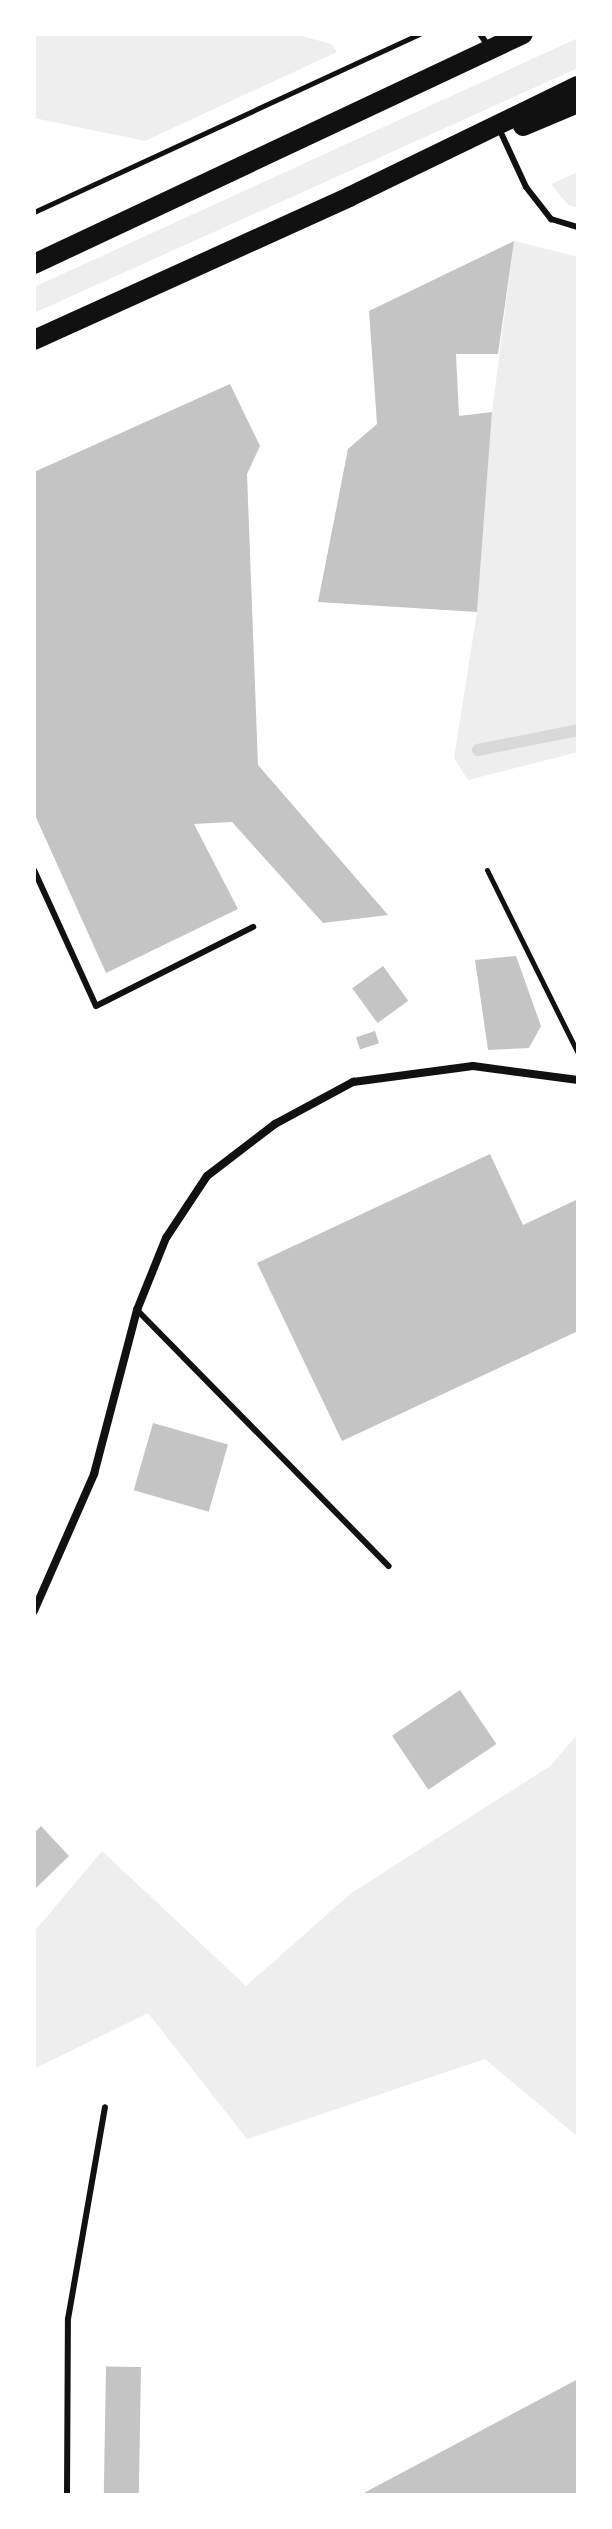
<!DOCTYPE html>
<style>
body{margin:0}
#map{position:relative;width:612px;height:2529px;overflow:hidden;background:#fff;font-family:Mulish,sans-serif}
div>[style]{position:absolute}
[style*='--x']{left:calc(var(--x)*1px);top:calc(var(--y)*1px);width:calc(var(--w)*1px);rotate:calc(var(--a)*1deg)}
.green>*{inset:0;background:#eee}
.stream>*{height:12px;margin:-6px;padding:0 6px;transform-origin:6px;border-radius:6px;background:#d9d9d9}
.building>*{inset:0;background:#c4c4c4;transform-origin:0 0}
.path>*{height:5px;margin:-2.5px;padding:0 2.5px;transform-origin:2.5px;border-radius:2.5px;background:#111}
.service>*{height:6px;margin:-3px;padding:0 3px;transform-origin:3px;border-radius:3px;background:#111}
.minor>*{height:8px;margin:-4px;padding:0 4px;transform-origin:4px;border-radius:4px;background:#111}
.primary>*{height:20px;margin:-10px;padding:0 10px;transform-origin:10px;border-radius:10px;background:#111}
span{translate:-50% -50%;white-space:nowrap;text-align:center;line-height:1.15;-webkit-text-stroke:7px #fff;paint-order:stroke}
.frame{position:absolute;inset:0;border:36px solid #fff;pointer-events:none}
</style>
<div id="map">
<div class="green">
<div style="clip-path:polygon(34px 34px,295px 34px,331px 44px,337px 52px,145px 141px,34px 118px)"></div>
<div style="clip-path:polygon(578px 38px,578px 68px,34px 313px,34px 287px)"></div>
<div style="clip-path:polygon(578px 172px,578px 208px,568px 205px,551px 184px)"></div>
<div style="clip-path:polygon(514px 241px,578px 257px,578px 752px,468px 780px,454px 758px,477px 612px,492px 412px)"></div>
<div style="clip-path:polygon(578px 1734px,578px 2137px,485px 2059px,247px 2139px,148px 2013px,34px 2069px,34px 1932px,102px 1851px,246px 1986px,350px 1894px,550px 1766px)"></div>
</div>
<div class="stream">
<div style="--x:478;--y:750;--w:102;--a:-11.3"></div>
</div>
<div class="building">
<div style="clip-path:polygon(514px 241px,498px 354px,456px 354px,459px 416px,492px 412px,477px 612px,318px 602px,348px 449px,377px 424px,369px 311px)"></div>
<div style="clip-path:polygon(230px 384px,260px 446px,247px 474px,258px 765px,388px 915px,323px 923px,232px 822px,194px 824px,238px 909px,106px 973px,34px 813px,34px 472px)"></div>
<div style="clip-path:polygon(516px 956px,541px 1026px,529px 1048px,488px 1050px,475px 960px)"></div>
<div style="left:383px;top:966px;width:43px;height:38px;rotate:54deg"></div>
<div style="left:375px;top:1031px;width:13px;height:20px;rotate:72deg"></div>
<div style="clip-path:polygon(490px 1154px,523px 1225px,578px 1199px,578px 1331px,342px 1441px,257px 1263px)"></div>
<div style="left:153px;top:1423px;width:78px;height:70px;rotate:16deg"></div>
<div style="left:460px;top:1690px;width:65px;height:82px;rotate:56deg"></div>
<div style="clip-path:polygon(41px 1826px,69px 1856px,34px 1890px,34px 1833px)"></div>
<div style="left:141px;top:2367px;width:128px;height:35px;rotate:91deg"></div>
<div style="clip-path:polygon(578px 2379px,578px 2495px,360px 2495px)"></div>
</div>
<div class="path">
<div style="--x:34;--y:212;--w:425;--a:-24.8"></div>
<div style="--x:487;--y:870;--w:204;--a:63.6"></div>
</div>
<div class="service">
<div style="--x:480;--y:34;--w:16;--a:55"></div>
<div style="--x:502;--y:135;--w:57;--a:65.2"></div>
<div style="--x:526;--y:187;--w:41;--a:52"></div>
<div style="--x:551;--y:219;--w:28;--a:17"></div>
<div style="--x:34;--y:870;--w:149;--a:65.5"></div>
<div style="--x:96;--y:1006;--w:176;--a:-26.7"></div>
<div style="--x:137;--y:1310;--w:359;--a:45.5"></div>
<div style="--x:67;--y:2495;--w:176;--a:-89.7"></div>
<div style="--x:68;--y:2319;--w:215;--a:-80.1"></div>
</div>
<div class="minor">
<div style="--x:34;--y:1611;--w:150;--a:-66.3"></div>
<div style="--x:94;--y:1474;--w:170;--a:-75.3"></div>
<div style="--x:137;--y:1310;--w:78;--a:-68.1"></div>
<div style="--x:166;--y:1238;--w:74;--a:-56.5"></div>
<div style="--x:207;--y:1176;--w:86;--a:-37.4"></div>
<div style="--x:275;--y:1124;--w:89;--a:-28.3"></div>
<div style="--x:353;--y:1082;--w:121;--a:-7.6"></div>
<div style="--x:473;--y:1066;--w:106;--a:7.6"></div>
</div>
<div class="primary">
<div style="--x:523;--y:126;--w:60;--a:-22.7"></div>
<div style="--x:34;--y:264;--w:540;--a:-25.19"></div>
<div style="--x:34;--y:340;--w:346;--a:-24.4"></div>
<div style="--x:349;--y:197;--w:254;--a:-25.9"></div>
</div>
<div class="frame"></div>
</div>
